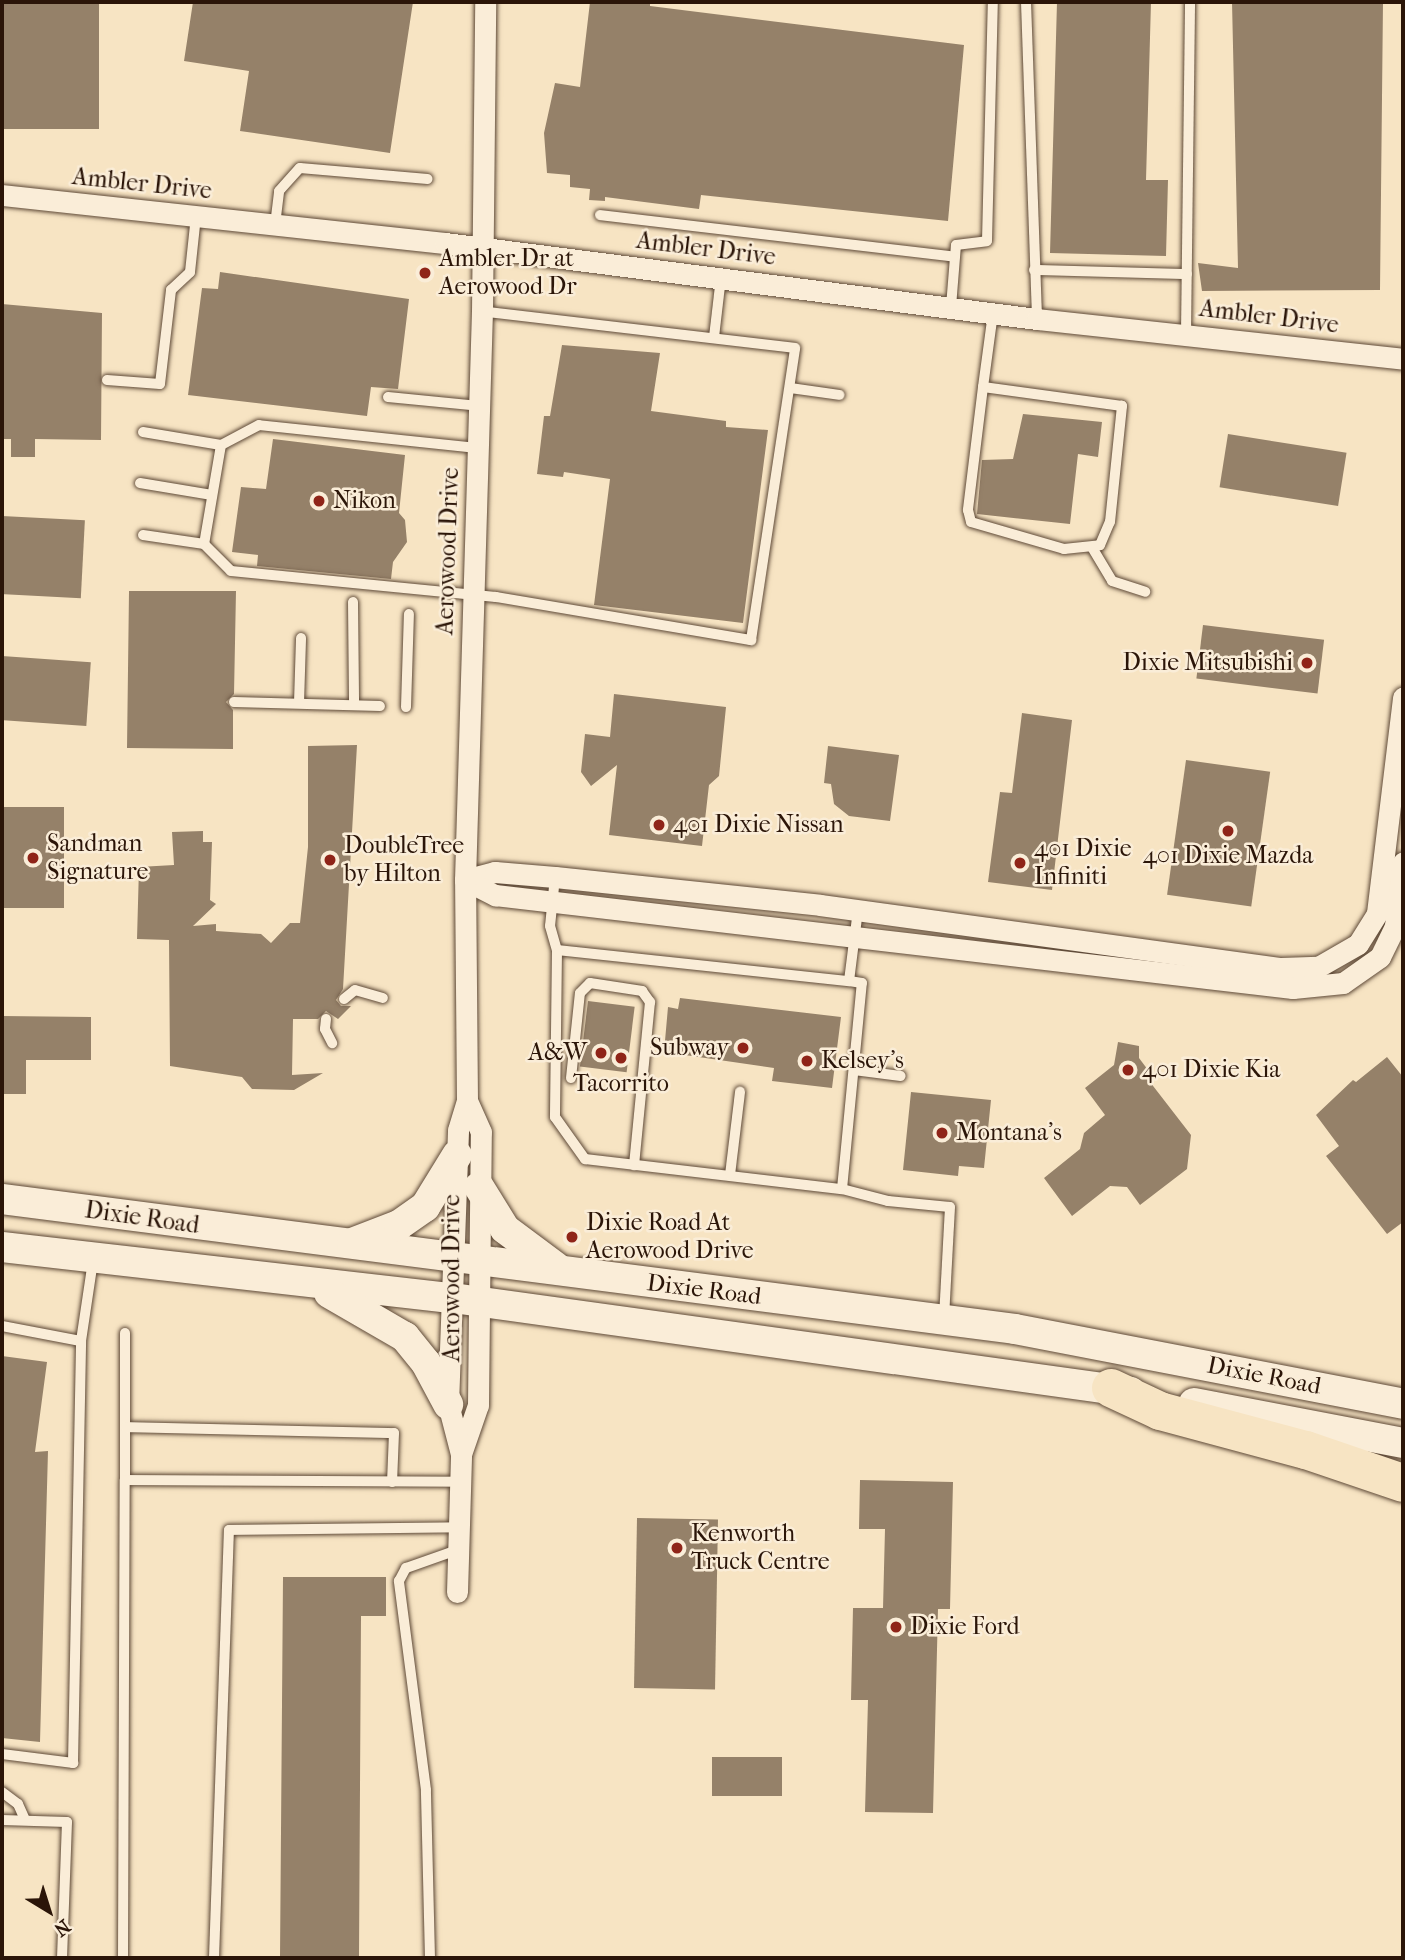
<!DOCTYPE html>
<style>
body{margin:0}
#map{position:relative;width:1405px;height:1960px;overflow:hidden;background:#f7e4c3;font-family:"IM FELL French Canon",serif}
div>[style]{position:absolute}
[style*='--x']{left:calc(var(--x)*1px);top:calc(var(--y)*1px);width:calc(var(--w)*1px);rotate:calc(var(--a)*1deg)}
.building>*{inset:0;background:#958169;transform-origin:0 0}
.roads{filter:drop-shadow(0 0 2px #5e4937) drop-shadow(0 0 2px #5e4937)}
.lane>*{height:10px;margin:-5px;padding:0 5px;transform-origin:5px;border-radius:5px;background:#faedd8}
.street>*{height:21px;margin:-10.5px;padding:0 10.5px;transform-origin:10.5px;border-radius:10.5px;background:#faedd8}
.secondary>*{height:30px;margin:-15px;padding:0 15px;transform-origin:15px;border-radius:15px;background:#faedd8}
.highway>*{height:38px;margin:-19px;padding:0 19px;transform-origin:19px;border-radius:19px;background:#f7e4c3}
.dots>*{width:19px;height:19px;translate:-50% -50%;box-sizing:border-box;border:4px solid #faedd8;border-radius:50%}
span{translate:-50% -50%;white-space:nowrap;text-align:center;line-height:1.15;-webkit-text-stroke:5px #faedd8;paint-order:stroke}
.street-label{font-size:24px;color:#2b1508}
.poi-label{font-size:24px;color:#2b1508}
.left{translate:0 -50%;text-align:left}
.right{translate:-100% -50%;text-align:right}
.frame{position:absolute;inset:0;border:4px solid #2b1508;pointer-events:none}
.north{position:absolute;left:14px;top:1876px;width:70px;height:70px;-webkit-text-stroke:5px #faedd8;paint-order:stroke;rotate:142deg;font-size:19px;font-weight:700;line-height:28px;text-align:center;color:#2b1508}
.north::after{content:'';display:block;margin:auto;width:24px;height:32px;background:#2b1508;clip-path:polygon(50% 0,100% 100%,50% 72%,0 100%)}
</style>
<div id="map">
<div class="building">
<div style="left:2px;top:2px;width:97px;height:127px"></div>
<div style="clip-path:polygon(193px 2px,413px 2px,390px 153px,240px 131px,249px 71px,184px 61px)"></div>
<div style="clip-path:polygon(590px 2px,650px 2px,650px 6px,964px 45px,948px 221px,701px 195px,699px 209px,605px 197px,605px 201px,589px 200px,590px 189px,570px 187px,570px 175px,547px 173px,544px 133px,555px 83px,580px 87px)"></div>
<div style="clip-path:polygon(1057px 2px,1151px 2px,1146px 180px,1168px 180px,1166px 256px,1050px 253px)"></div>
<div style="clip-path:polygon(1232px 2px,1383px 2px,1380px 290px,1202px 291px,1198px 263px,1238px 268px)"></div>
<div style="clip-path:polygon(220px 272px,409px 299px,398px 389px,371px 387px,367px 416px,188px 395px,202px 288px,218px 289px)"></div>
<div style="clip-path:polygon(2px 304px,102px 313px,101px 440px,35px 439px,35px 457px,11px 457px,11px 439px,2px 439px)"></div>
<div style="clip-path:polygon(562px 345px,660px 353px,651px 411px,726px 421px,726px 427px,768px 430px,743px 623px,594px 605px,610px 479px,564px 472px,563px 477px,537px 474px,544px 416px,550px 416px)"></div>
<div style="clip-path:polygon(1023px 414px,1102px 422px,1098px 457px,1078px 454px,1070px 524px,977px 514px,982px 460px,1013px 459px)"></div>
<div style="left:1228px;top:434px;width:120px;height:54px;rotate:9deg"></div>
<div style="clip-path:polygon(273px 439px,405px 455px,399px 513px,405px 520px,407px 542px,393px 562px,391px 579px,257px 566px,258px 555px,232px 552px,241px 487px,266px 489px)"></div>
<div style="left:2px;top:516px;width:83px;height:78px;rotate:3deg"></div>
<div style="clip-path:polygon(129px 591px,236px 591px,234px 694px,226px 702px,233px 710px,233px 749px,127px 748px)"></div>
<div style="left:1203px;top:625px;width:122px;height:54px;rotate:7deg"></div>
<div style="left:2px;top:656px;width:89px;height:64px;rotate:4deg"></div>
<div style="clip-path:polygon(614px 694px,726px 707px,719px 776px,709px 785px,702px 846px,609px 835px,617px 765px,591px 786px,581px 772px,585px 734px,610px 737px)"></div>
<div style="clip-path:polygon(1022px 713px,1072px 720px,1052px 890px,988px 882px,1000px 792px,1012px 793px)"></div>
<div style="clip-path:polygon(357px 745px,343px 989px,336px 1000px,341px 1006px,351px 1006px,338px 1019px,326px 1011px,318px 1019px,293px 1019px,292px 1075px,323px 1073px,294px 1090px,252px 1089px,242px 1077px,170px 1066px,169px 940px,137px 939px,139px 867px,174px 865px,172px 832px,203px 831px,203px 842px,212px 842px,210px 900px,216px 904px,193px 926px,216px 924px,216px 931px,261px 934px,271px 943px,290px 923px,300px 923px,308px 847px,308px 746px)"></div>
<div style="clip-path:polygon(828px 746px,899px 755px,890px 821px,849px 816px,834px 804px,831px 784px,824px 783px)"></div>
<div style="left:1186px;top:760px;width:85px;height:136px;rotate:8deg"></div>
<div style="left:2px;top:807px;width:62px;height:101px"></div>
<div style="clip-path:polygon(680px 998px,841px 1017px,832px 1088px,772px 1081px,774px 1068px,664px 1052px,668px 1007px,678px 1009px)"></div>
<div style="left:588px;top:1001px;width:47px;height:66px;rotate:7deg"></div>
<div style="clip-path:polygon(2px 1016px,91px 1017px,91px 1060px,26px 1060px,26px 1094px,2px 1094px)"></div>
<div style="clip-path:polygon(1118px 1042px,1139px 1046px,1139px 1058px,1154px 1078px,1150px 1082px,1191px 1135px,1187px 1169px,1140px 1205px,1127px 1187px,1110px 1186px,1072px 1216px,1044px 1178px,1080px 1149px,1084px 1133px,1105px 1115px,1085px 1088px,1114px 1065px)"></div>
<div style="clip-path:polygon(1387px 1057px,1403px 1077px,1403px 1222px,1387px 1234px,1326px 1156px,1339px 1146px,1316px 1115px,1353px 1080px,1356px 1082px)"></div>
<div style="clip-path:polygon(911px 1092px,991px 1100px,984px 1168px,959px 1166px,958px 1176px,903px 1170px)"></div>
<div style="clip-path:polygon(2px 1356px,47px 1362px,35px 1452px,48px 1451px,40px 1742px,2px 1738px)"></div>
<div style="clip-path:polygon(860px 1480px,953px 1482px,950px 1609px,938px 1609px,933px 1813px,865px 1812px,868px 1700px,851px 1700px,853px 1608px,883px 1608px,885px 1529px,859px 1529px)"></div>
<div style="left:637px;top:1518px;width:81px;height:170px;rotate:1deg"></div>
<div style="clip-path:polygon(283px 1577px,386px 1577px,386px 1616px,361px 1616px,359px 1958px,280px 1958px)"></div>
<div style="left:782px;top:1757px;width:39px;height:70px;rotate:90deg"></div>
</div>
<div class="roads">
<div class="lane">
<div style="--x:1026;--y:2;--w:317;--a:88"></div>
<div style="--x:600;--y:215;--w:357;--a:6.7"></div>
<div style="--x:275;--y:225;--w:34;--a:-83"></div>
<div style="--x:279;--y:191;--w:31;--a:-48"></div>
<div style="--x:300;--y:168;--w:128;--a:4.9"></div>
<div style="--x:1034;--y:270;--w:153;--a:1.5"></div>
<div style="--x:951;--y:307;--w:62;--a:-85.4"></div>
<div style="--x:956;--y:245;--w:31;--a:-7"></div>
<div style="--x:987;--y:241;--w:239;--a:-88.6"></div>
<div style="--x:1186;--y:334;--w:332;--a:-89.3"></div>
<div style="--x:714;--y:337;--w:60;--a:-83.3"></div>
<div style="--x:107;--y:380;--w:53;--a:4.3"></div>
<div style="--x:160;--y:384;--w:95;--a:-83.3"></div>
<div style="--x:171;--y:290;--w:26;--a:-43"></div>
<div style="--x:190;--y:272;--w:56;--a:-83.9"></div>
<div style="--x:983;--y:387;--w:124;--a:97"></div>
<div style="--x:968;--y:510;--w:12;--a:76"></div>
<div style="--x:971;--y:522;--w:97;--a:16.2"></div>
<div style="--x:1064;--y:549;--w:36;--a:-6"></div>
<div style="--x:1100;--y:545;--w:25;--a:-67"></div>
<div style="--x:1110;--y:522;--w:117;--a:-84.1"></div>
<div style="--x:1122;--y:406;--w:140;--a:-172.2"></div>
<div style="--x:983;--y:387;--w:75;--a:-82.3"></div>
<div style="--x:790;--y:388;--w:50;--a:8"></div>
<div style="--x:388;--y:397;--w:91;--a:5.6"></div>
<div style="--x:143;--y:432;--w:79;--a:9.5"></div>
<div style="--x:477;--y:448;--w:219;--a:-174"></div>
<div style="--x:259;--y:425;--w:43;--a:152.2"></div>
<div style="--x:221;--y:445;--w:100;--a:99.7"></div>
<div style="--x:204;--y:544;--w:38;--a:45"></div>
<div style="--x:231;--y:571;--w:266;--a:5.6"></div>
<div style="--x:496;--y:597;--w:259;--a:9.6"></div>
<div style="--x:751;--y:640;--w:295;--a:-81.4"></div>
<div style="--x:795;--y:348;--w:315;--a:-173.3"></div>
<div style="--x:140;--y:483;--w:73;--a:9.5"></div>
<div style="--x:143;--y:535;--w:62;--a:8.4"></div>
<div style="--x:1093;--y:549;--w:37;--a:59"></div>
<div style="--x:1112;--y:581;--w:35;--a:18"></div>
<div style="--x:353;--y:602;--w:103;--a:89.4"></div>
<div style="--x:234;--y:702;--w:146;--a:1.6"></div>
<div style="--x:299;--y:703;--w:65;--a:-88.2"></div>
<div style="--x:406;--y:707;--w:93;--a:-88.2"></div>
<div style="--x:555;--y:877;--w:49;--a:95.8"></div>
<div style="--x:550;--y:926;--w:25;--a:74"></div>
<div style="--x:557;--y:950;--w:167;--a:90.7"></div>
<div style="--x:555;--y:1117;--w:52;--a:54.5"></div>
<div style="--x:585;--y:1159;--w:259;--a:6.7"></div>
<div style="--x:842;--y:1189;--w:48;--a:14.6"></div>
<div style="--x:888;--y:1201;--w:62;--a:5.5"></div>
<div style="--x:950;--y:1207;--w:112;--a:93.1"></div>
<div style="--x:557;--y:950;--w:294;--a:6.1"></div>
<div style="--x:344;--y:999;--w:14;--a:-39"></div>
<div style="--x:355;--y:990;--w:29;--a:16"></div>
<div style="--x:326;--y:1019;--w:10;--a:96"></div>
<div style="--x:325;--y:1029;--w:16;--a:63"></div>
<div style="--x:854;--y:1070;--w:47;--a:7.3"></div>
<div style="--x:571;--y:1078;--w:85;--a:-84"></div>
<div style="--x:580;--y:993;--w:14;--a:-45"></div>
<div style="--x:590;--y:983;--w:53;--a:8.7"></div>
<div style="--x:642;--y:991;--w:14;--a:54"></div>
<div style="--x:650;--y:1002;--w:164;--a:95.6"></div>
<div style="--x:730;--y:1175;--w:84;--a:-83.1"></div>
<div style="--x:842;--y:1189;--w:207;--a:-84.5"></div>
<div style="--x:862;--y:983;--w:13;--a:-171"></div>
<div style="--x:849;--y:981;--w:72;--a:-82.8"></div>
<div style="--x:2;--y:1326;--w:80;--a:10.8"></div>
<div style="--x:81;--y:1341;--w:81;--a:-81.5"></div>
<div style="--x:125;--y:1333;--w:147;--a:90"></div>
<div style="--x:126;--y:1427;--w:268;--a:1.3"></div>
<div style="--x:394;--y:1433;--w:49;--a:92.3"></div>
<div style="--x:2;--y:1754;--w:72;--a:7.2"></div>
<div style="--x:73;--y:1763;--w:422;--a:-88.9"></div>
<div style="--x:2;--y:1792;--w:20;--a:37"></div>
<div style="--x:18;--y:1804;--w:17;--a:66"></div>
<div style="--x:2;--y:1820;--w:65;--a:1.8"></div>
<div style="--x:67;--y:1822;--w:136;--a:92.1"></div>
<div style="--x:123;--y:1958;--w:478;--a:-89.8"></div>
<div style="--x:125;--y:1480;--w:335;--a:0.3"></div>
<div style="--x:214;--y:1958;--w:428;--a:-88"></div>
<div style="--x:229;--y:1530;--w:230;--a:-0.7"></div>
<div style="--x:430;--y:1958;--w:168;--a:-91.4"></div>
<div style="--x:426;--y:1790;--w:211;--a:-97.4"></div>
<div style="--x:399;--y:1581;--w:15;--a:-62"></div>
<div style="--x:406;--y:1568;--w:57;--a:-19.4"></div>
</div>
<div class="street">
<div style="--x:2;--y:195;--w:446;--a:6.2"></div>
<div style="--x:445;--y:243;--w:597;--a:7.32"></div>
<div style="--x:1037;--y:319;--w:368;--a:6.2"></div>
<div style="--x:465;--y:880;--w:31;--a:-15"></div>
<div style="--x:495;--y:872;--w:60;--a:4.8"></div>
<div style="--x:555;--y:877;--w:266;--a:6"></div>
<div style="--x:820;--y:905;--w:465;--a:7.8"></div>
<div style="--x:1281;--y:968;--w:37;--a:-2"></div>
<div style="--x:1318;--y:967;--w:46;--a:-29.9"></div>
<div style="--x:1358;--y:944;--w:36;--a:-58"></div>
<div style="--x:1377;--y:913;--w:217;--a:-83.1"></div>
<div style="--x:465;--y:880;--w:34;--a:27"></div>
<div style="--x:495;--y:895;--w:803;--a:6.65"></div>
<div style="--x:1293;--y:988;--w:50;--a:-5.7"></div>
<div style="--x:1343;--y:983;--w:45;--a:-35.1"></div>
<div style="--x:1380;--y:957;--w:34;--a:-64"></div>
<div style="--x:1395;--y:926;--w:64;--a:-82.9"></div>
<div style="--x:461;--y:1454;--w:52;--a:-70.9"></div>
<div style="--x:478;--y:1405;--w:273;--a:-89.4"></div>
<div style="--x:481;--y:1132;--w:34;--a:-114"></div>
<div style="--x:457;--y:1592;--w:138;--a:-88.3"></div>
<div style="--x:461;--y:1454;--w:52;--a:-104.6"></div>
<div style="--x:448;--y:1404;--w:274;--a:-87.9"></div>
<div style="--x:458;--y:1130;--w:30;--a:-73"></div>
<div style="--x:467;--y:1101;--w:221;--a:-90.5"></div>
<div style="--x:465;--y:880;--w:569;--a:-88.29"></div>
<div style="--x:482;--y:311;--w:309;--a:-89.4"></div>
</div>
<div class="secondary">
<div style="--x:479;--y:1187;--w:49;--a:58.2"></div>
<div style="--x:505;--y:1229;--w:64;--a:36.7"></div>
<div style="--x:2;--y:1199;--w:1021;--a:7.31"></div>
<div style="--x:1015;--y:1329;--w:395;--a:10.9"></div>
<div style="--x:352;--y:1243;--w:50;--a:-21"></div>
<div style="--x:399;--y:1225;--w:32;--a:-35"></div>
<div style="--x:425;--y:1207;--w:61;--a:-58.4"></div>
<div style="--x:2;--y:1247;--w:454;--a:6.5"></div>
<div style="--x:453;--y:1298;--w:684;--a:7.89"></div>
<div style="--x:329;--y:1293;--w:88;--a:30.1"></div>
<div style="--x:405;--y:1337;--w:33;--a:51"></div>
<div style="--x:426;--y:1363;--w:47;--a:61.8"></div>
<div style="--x:1194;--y:1403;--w:213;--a:10.8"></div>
</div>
<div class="highway">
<div style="--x:1111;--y:1388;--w:54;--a:25.1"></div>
<div style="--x:1160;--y:1411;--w:151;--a:15"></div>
<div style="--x:1306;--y:1450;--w:102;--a:18.8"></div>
</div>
</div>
<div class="dots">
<div style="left:425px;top:273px;background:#8f2418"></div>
<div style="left:319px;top:501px;background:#8f2418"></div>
<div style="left:1307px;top:663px;background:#8f2418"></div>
<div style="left:659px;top:825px;background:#8f2418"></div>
<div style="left:1228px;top:831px;background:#8f2418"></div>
<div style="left:33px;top:858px;background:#8f2418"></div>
<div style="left:330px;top:860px;background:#8f2418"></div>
<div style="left:1020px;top:863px;background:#8f2418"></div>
<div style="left:743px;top:1048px;background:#8f2418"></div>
<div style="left:601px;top:1053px;background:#8f2418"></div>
<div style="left:621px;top:1058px;background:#8f2418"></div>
<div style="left:807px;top:1061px;background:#8f2418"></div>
<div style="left:1128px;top:1070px;background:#8f2418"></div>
<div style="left:942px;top:1133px;background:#8f2418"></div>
<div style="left:572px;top:1237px;background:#8f2418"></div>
<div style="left:677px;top:1548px;background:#8f2418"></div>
<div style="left:896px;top:1627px;background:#8f2418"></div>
</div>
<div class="street-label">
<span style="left:142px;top:184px;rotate:6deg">Ambler Drive</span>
<span style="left:706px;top:249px;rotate:7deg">Ambler Drive</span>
<span style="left:1269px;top:317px;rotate:7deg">Ambler Drive</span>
<span style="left:448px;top:551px;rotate:-88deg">Aerowood Drive</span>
<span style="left:142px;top:1218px;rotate:8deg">Dixie Road</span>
<span style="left:452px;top:1278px;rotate:-90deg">Aerowood Drive</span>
<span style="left:704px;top:1290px;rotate:7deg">Dixie Road</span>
<span style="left:1264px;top:1376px;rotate:11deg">Dixie Road</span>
</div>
<div class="poi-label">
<span class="left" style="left:439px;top:273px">Ambler Dr at<br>Aerowood Dr</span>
<span class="left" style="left:333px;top:501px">Nikon</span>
<span class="right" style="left:1293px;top:663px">Dixie Mitsubishi</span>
<span class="left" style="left:673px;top:825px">401 Dixie Nissan</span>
<span class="left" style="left:47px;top:858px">Sandman<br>Signature</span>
<span class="left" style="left:344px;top:860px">DoubleTree<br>by Hilton</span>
<span class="left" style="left:1034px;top:863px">401 Dixie<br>Infiniti</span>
<span style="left:1228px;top:856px">401 Dixie Mazda</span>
<span class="right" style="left:729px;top:1048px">Subway</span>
<span class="right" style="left:587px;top:1053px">A&amp;W</span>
<span class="left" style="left:821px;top:1061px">Kelsey's</span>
<span class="left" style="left:1142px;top:1070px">401 Dixie Kia</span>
<span style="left:621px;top:1084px">Tacorrito</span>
<span class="left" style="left:956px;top:1133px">Montana's</span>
<span class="left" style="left:586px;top:1237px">Dixie Road At<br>Aerowood Drive</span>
<span class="left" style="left:691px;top:1548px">Kenworth<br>Truck Centre</span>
<span class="left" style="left:910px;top:1627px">Dixie Ford</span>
</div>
<div class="frame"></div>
<div class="north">N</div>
</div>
